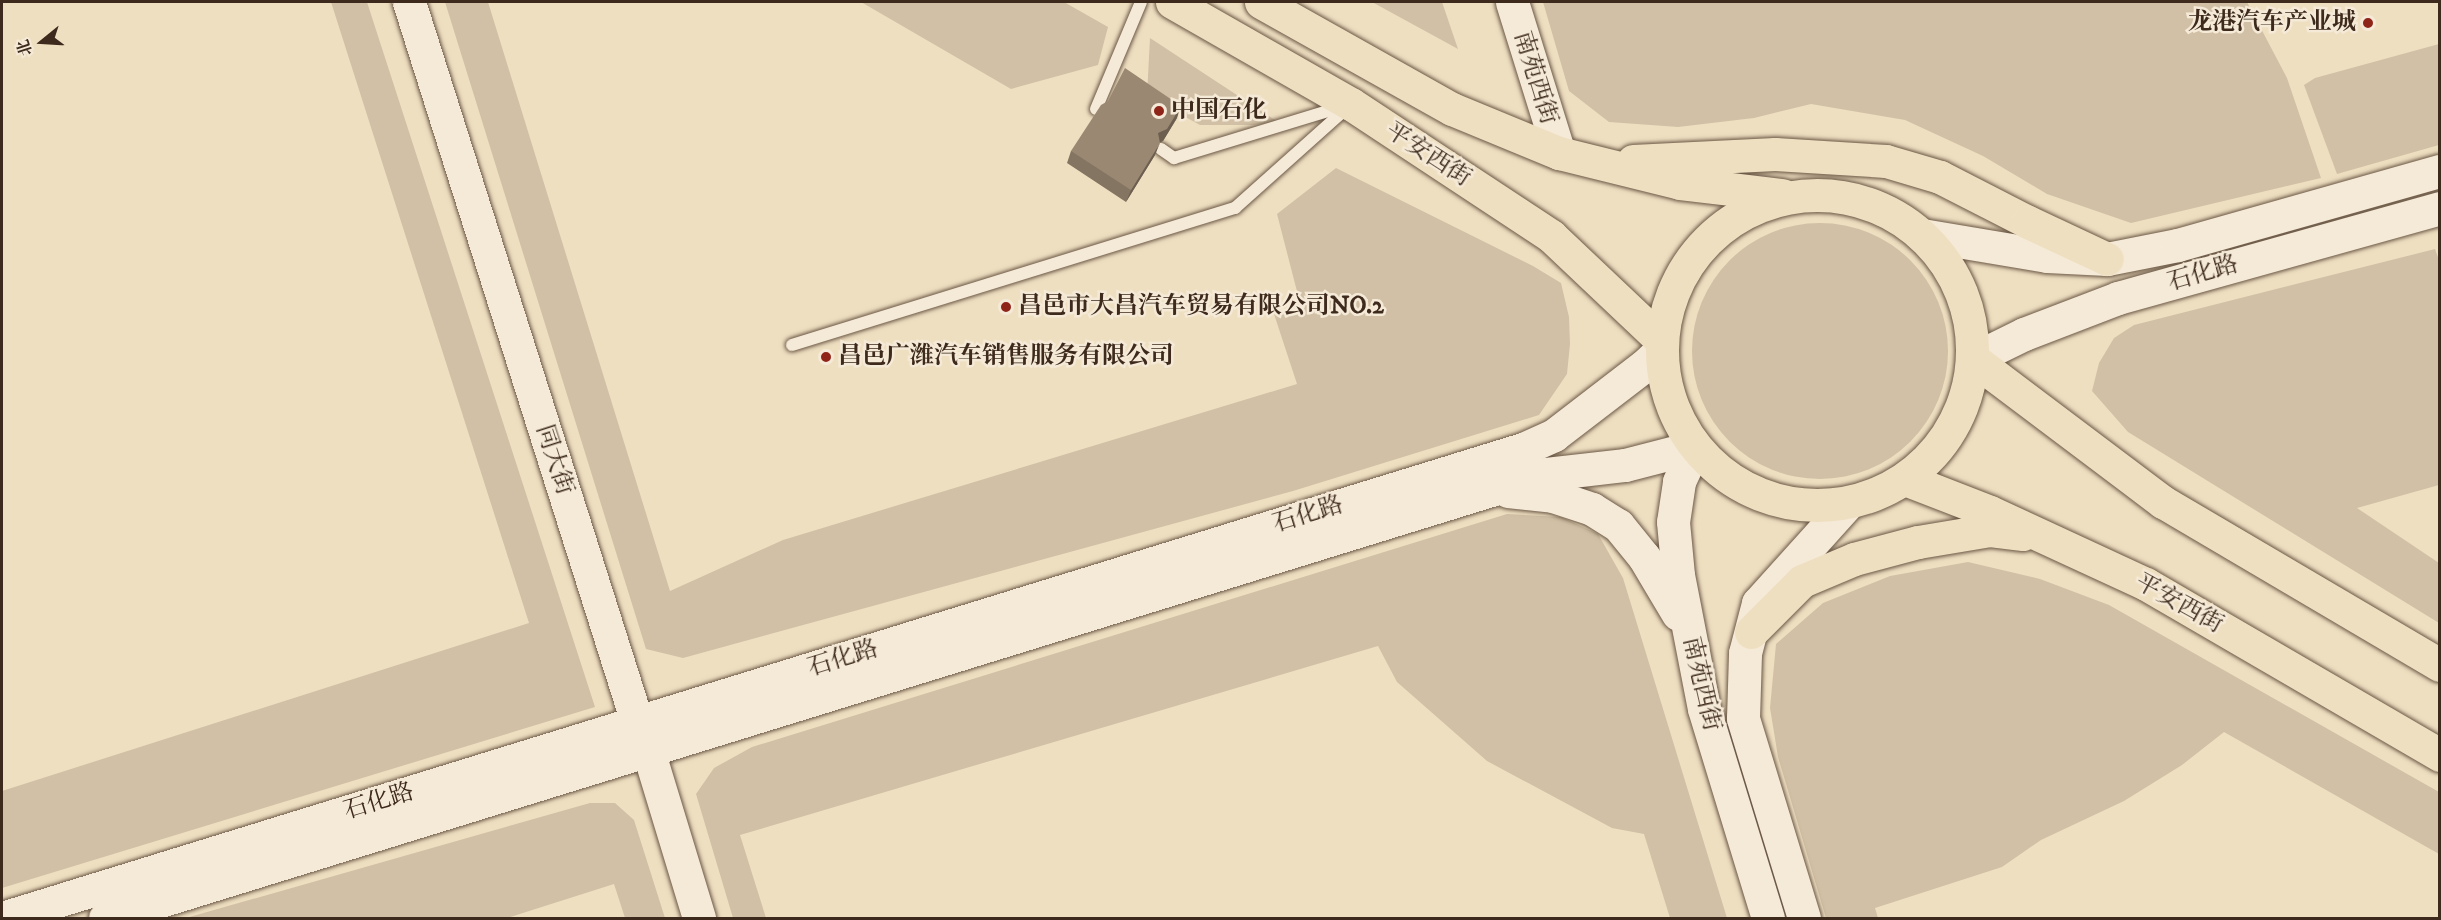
<!DOCTYPE html>
<meta charset="utf-8">
<style>
body{margin:0}
#map{position:relative;width:2441px;height:920px;overflow:hidden;background:#efdfc1;font-family:"IM FELL DW Pica","Noto Serif SC",serif}
div>[style]{position:absolute}
[style*='--x']{left:calc(var(--x)*1px);top:calc(var(--y)*1px);width:calc(var(--w)*1px);rotate:calc(var(--a)*1deg)}
.green>*{inset:0;background:#d1c0a5}
.round{border-radius:50%}
.roads{filter:drop-shadow(0 0 2px #6a5745) drop-shadow(0 0 2px #6a5745)}
.lane>*{height:12px;margin:-6px;padding:0 6px;transform-origin:6px;border-radius:6px;background:#f5ead7}
.secondary>*{height:33px;margin:-16.5px;padding:0 16.5px;transform-origin:16.5px;border-radius:16.5px;background:#f5ead7}
.primary>*{height:33px;margin:-16.5px;padding:0 16.5px;transform-origin:16.5px;border-radius:16.5px;background:#efdfc1}
.primary>.ring{margin:-16.5px;padding:0;box-sizing:content-box;background:none;border:33px solid #efdfc1;border-radius:50%}
.wall>*{inset:0;background:#847562}
.shaded-wall>*{inset:0;background:#6c5f50}
.building>*{inset:0;background:#9a8872}
.dots>*{width:16px;height:16px;translate:-50% -50%;box-sizing:border-box;border:3px solid #f5ead7;border-radius:50%}
span{translate:-50% -50%;white-space:nowrap;text-align:center;line-height:1.15;-webkit-text-stroke:5px #f5ead7;paint-order:stroke}
.poi-label{font-size:24px;color:#3d2a1c;font-weight:700}
.right{translate:-100% -50%;text-align:right}
.left{translate:0 -50%;text-align:left}
.street-label{font-size:24px;color:#3d2a1c}
.frame{position:absolute;inset:0;border:3px solid #3d2a1c;pointer-events:none}
.north{position:absolute;left:12px;top:12px;width:60px;height:60px;-webkit-text-stroke:4px #f5ead7;paint-order:stroke;rotate:252deg;font-size:16px;font-weight:700;line-height:24px;text-align:center;color:#3d2a1c}
.north::after{content:'';display:block;margin:auto;width:21px;height:27px;background:#3d2a1c;clip-path:polygon(50% 0,100% 100%,50% 72%,0 100%)}
</style>
<div id="map">
<div class="green">
<div style="clip-path:polygon(331px 2px,367px 2px,595px 707px,2px 888px,2px 791px,529px 623px)"></div>
<div style="clip-path:polygon(445px 2px,488px 2px,670px 591px,783px 540px,1297px 384px,1274px 314px,1300px 303px,1277px 214px,1336px 168px,1533px 266px,1561px 283px,1569px 317px,1570px 344px,1567px 374px,1539px 415px,1293px 491px,683px 658px,646px 649px)"></div>
<div style="clip-path:polygon(861px 2px,1064px 2px,1108px 27px,1098px 65px,1011px 89px)"></div>
<div style="clip-path:polygon(1372px 2px,1442px 2px,1458px 49px)"></div>
<div style="clip-path:polygon(1543px 2px,2247px 2px,2287px 78px,2321px 178px,2131px 223px,2047px 194px,1983px 156px,1905px 120px,1811px 104px,1754px 118px,1678px 127px,1609px 122px,1569px 91px)"></div>
<div style="clip-path:polygon(1150px 38px,1278px 122px,1253px 125px,1200px 125px,1147px 96px)"></div>
<div style="clip-path:polygon(2439px 44px,2439px 145px,2337px 174px,2304px 85px,2315px 78px)"></div>
<div class="round" style="left:1692px;top:223px;width:256px;height:256px"></div>
<div style="clip-path:polygon(2435px 249px,2440px 263px,2439px 485px,2357px 508px,2439px 563px,2439px 623px,2128px 432px,2092px 391px,2099px 363px,2114px 338px,2134px 325px)"></div>
<div style="clip-path:polygon(1507px 514px,1561px 517px,1598px 534px,1623px 578px,1727px 918px,1670px 918px,1644px 834px,1612px 828px,1487px 761px,1397px 682px,1378px 646px,740px 835px,766px 918px,733px 918px,696px 794px,714px 768px,752px 747px)"></div>
<div style="clip-path:polygon(1968px 562px,2040px 579px,2109px 605px,2439px 792px,2439px 854px,2224px 732px,2182px 765px,2124px 801px,2041px 840px,2002px 867px,1875px 908px,1878px 918px,1826px 918px,1778px 757px,1770px 708px,1776px 644px,1823px 603px,1890px 576px)"></div>
<div style="clip-path:polygon(590px 803px,615px 803px,634px 820px,665px 918px,625px 918px,614px 884px,507px 918px,186px 918px)"></div>
</div>
<div class="roads">
<div class="lane">
<div style="--x:1096;--y:109;--w:116;--a:-67.2"></div>
<div style="--x:1161;--y:149;--w:16;--a:35"></div>
<div style="--x:1174;--y:158;--w:178;--a:-17"></div>
<div style="--x:792;--y:345;--w:464;--a:-17.2"></div>
<div style="--x:1235;--y:208;--w:154;--a:-41.8"></div>
</div>
<div class="secondary">
<div style="--x:409;--y:2;--w:755;--a:72.43"></div>
<div style="--x:637;--y:722;--w:30;--a:69"></div>
<div style="--x:648;--y:750;--w:176;--a:73.1"></div>
<div style="--x:1512;--y:2;--w:158;--a:72.7"></div>
<div style="--x:1922;--y:235;--w:127;--a:9.5"></div>
<div style="--x:2047;--y:256;--w:60;--a:2.9"></div>
<div style="--x:2107;--y:259;--w:72;--a:-11.2"></div>
<div style="--x:2178;--y:245;--w:272;--a:-15.8"></div>
<div style="--x:1973;--y:359;--w:57;--a:-26.1"></div>
<div style="--x:2024;--y:334;--w:101;--a:-21"></div>
<div style="--x:2118;--y:298;--w:334;--a:-15.6"></div>
<div style="--x:1695;--y:447;--w:38;--a:115"></div>
<div style="--x:1679;--y:482;--w:40;--a:98.5"></div>
<div style="--x:1673;--y:522;--w:53;--a:84.6"></div>
<div style="--x:1678;--y:575;--w:136;--a:79"></div>
<div style="--x:1704;--y:709;--w:219;--a:73"></div>
<div style="--x:1508;--y:491;--w:45;--a:6.3"></div>
<div style="--x:1553;--y:496;--w:41;--a:18.4"></div>
<div style="--x:1592;--y:509;--w:31;--a:32"></div>
<div style="--x:1618;--y:525;--w:41;--a:50.9"></div>
<div style="--x:1644;--y:557;--w:66;--a:59.2"></div>
<div style="--x:2;--y:918;--w:1592;--a:-17.14"></div>
<div style="--x:1523;--y:449;--w:34;--a:-24"></div>
<div style="--x:1554;--y:435;--w:113;--a:-37.5"></div>
<div style="--x:1644;--y:366;--w:22;--a:-43"></div>
<div style="--x:105;--y:918;--w:1451;--a:-17.16"></div>
<div style="--x:1491;--y:490;--w:57;--a:-16.2"></div>
<div style="--x:1546;--y:474;--w:80;--a:-6.5"></div>
<div style="--x:1625;--y:465;--w:72;--a:-14.4"></div>
<div style="--x:1804;--y:918;--w:209;--a:-107"></div>
<div style="--x:1743;--y:718;--w:65;--a:-88.2"></div>
<div style="--x:1745;--y:653;--w:52;--a:-75.4"></div>
<div style="--x:1758;--y:603;--w:135;--a:-48"></div>
</div>
<div class="primary">
<div style="--x:1172;--y:2;--w:206;--a:29.7"></div>
<div style="--x:1351;--y:104;--w:240;--a:33.4"></div>
<div style="--x:1551;--y:236;--w:151;--a:43.4"></div>
<div style="--x:1261;--y:2;--w:219;--a:29.3"></div>
<div style="--x:1452;--y:109;--w:116;--a:22.4"></div>
<div style="--x:1559;--y:153;--w:125;--a:13.9"></div>
<div style="--x:1680;--y:183;--w:103;--a:6.7"></div>
<div style="--x:1633;--y:161;--w:142;--a:-2.8"></div>
<div style="--x:1775;--y:154;--w:111;--a:3.6"></div>
<div style="--x:1886;--y:161;--w:56;--a:16.5"></div>
<div style="--x:1940;--y:177;--w:99;--a:27.1"></div>
<div style="--x:2028;--y:222;--w:87;--a:25.1"></div>
<div class="ring" style="left:1662px;top:195px;width:277px;height:277px"></div>
<div style="--x:1973;--y:359;--w:238;--a:37"></div>
<div style="--x:2163;--y:502;--w:321;--a:30.5"></div>
<div style="--x:1905;--y:479;--w:91;--a:21.2"></div>
<div style="--x:1990;--y:512;--w:172;--a:24.8"></div>
<div style="--x:2146;--y:584;--w:340;--a:30.2"></div>
<div style="--x:1751;--y:632;--w:72;--a:-45"></div>
<div style="--x:1802;--y:581;--w:56;--a:-22.9"></div>
<div style="--x:1854;--y:559;--w:66;--a:-14.9"></div>
<div style="--x:1918;--y:542;--w:73;--a:-9.5"></div>
<div style="--x:1990;--y:530;--w:33;--a:7"></div>
</div>
</div>
<div class="wall">
<div style="clip-path:polygon(1177px 118px,1163px 141px,1159px 143px,1155px 155px,1126px 202px,1067px 163px,1071px 151px)"></div>
</div>
<div class="shaded-wall">
<div style="clip-path:polygon(1181px 106px,1177px 118px,1163px 141px,1154px 145px,1158px 133px)"></div>
<div style="clip-path:polygon(1160px 143px,1155px 155px,1126px 202px,1131px 190px)"></div>
</div>
<div class="building">
<div style="clip-path:polygon(1125px 68px,1181px 106px,1167px 129px,1158px 133px,1160px 143px,1131px 190px,1071px 151px,1101px 105px,1108px 101px)"></div>
</div>
<div class="dots">
<div style="left:2368px;top:23px;background:#8f2418"></div>
<div style="left:1159px;top:111px;background:#8f2418"></div>
<div style="left:1006px;top:307px;background:#8f2418"></div>
<div style="left:826px;top:357px;background:#8f2418"></div>
</div>
<div class="poi-label">
<span class="right" style="left:2356px;top:23px">龙港汽车产业城</span>
<span class="left" style="left:1171px;top:111px">中国石化</span>
<span class="left" style="left:1018px;top:307px">昌邑市大昌汽车贸易有限公司NO.2</span>
<span class="left" style="left:838px;top:357px">昌邑广潍汽车销售服务有限公司</span>
</div>
<div class="street-label">
<span style="left:1535px;top:78px;rotate:73deg">南苑西街</span>
<span style="left:1428px;top:155px;rotate:33deg">平安西街</span>
<span style="left:2203px;top:274px;rotate:-16deg">石化路</span>
<span style="left:554px;top:460px;rotate:72deg">同大街</span>
<span style="left:1308px;top:515px;rotate:-17deg">石化路</span>
<span style="left:2179px;top:604px;rotate:29deg">平安西街</span>
<span style="left:843px;top:659px;rotate:-17deg">石化路</span>
<span style="left:1701px;top:684px;rotate:77deg">南苑西街</span>
<span style="left:379px;top:802px;rotate:-17deg">石化路</span>
</div>
<div class="frame"></div>
<div class="north">北</div>
</div>
